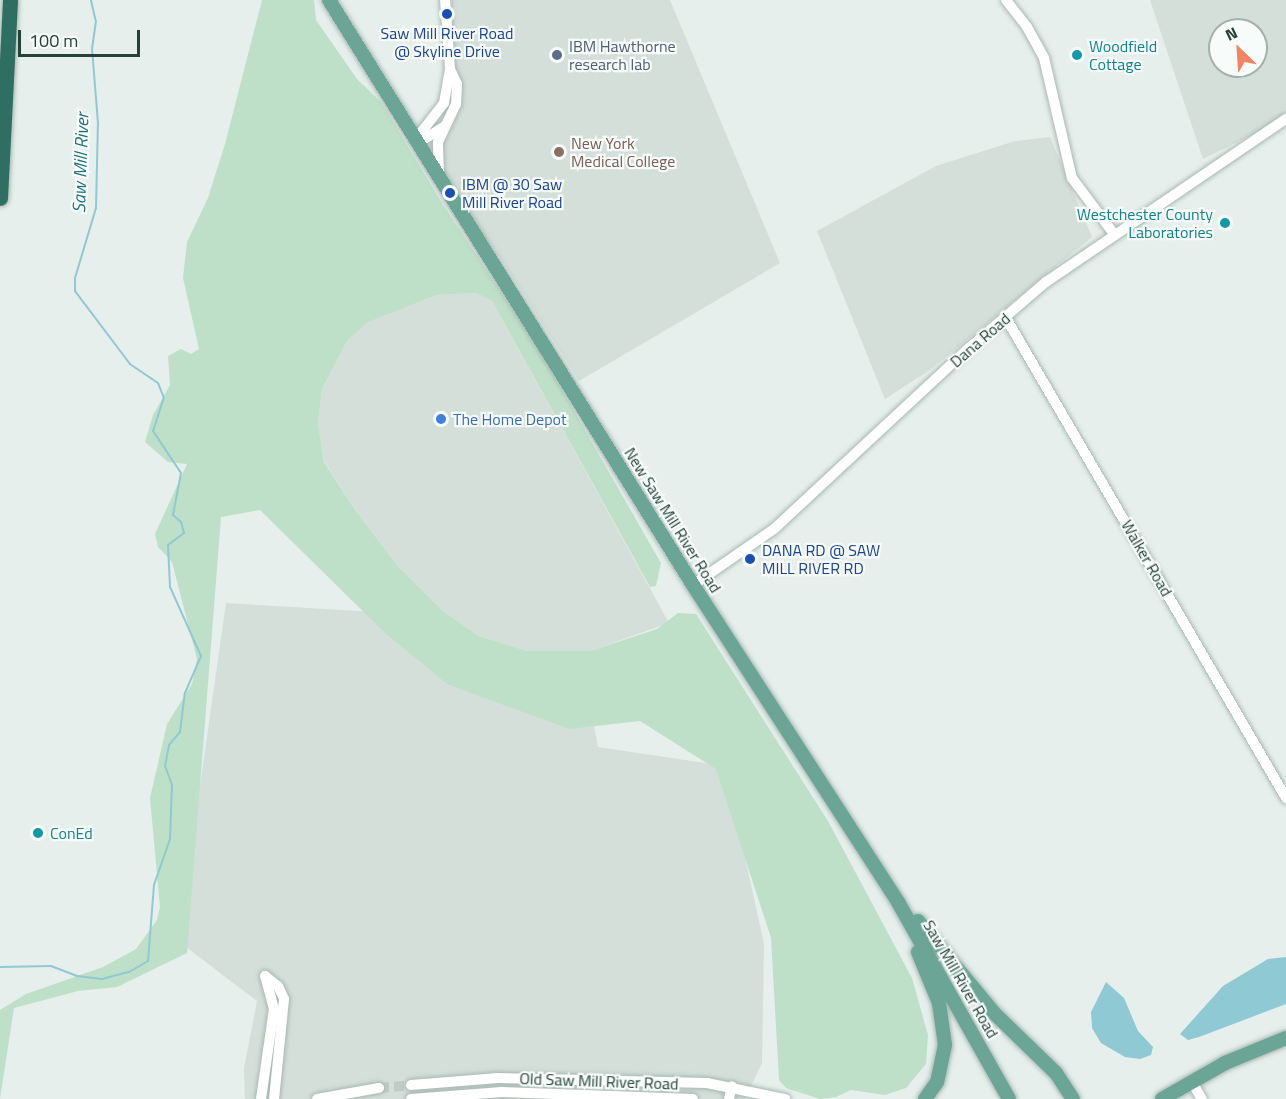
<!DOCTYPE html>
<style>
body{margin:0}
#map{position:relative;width:1286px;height:1099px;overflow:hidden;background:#e6efeb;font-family:"Titillium Web",sans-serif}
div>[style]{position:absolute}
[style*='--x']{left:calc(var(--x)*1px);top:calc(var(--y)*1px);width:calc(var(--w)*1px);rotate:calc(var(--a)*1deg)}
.built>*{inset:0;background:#d4dfda}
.green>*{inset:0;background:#bfe0c8}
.water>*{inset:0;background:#8ec9d4}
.stream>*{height:2px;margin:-1px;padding:0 1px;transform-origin:1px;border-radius:1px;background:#8ec9d4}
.minor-tunnel>*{height:10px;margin-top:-5px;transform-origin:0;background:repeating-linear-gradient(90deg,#bfccc8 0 10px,transparent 0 15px)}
.roads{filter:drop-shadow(0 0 2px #a8b8b2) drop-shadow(0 0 2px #a8b8b2)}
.minor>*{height:10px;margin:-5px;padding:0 5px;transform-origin:5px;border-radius:5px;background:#fff}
.major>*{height:14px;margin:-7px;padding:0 7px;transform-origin:7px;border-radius:7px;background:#6aa596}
.highway>*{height:15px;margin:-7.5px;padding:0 7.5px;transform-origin:7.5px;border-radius:7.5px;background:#2f6f62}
.dots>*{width:16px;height:16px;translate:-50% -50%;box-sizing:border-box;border:3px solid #f7fbf9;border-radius:50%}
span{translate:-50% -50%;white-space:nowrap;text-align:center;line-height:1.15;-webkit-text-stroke:4.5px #f7fbf9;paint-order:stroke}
.transit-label{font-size:16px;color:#164399}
.left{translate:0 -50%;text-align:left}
.service-label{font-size:16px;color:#4e5e75}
.culture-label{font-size:16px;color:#0d838f}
.right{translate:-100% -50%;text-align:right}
.education-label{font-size:16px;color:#785e54}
.street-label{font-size:16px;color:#24423a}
.shop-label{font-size:16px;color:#366cbe}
.water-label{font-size:18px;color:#1c6f80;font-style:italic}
.north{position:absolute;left:1208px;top:18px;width:60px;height:60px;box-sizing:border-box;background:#f7fbf9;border:2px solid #a3b1ad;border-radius:50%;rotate:335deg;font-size:16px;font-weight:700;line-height:24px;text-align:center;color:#24423a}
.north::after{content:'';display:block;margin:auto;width:21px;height:27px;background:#f4845f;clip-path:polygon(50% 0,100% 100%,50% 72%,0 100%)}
.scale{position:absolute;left:18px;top:30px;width:122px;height:27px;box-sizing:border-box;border:3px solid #24423a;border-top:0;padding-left:8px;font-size:18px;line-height:21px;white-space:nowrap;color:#24423a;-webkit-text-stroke:4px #f7fbf9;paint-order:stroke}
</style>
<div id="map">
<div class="built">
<div style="clip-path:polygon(452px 0,670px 0,780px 263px,579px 381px,501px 258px,439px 176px,450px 69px)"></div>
<div style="clip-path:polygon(evenodd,1150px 0,1286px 0,1286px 118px,1203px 159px,1150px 0,1220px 30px,1256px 30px,1256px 66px,1220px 66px,1220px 30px)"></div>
<div style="clip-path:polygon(1050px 137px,1092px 237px,930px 370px,885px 399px,817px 231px,936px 166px,1015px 141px)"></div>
<div style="clip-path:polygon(476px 293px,492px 301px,669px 623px,590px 651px,527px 651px,479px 636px,444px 612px,397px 565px,355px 510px,324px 461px,318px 423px,322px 389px,347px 341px,367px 322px,437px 295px)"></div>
<div style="clip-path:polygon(226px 603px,375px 612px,592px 715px,598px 747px,725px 766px,764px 944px,762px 1063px,745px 1099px,245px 1099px,244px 1068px,257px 1001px,178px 941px)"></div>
</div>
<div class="green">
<div style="clip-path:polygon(262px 0,314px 0,316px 20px,357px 79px,381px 102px,442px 203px,540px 352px,661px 563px,656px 586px,650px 587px,492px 301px,476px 293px,437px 295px,368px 322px,347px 341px,322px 389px,318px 423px,324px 462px,355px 510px,397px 565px,444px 612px,479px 636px,527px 651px,590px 651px,657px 629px,678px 613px,696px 614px,828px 821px,912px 978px,928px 1035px,926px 1064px,906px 1088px,885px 1095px,851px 1090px,836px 1097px,820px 1099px,786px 1088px,779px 1080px,771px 938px,716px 769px,640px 721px,569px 729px,447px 684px,385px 633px,260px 510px,221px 517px,187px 953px,117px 987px,78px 991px,14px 1008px,0 1099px,0 1010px,26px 994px,103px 967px,136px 949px,157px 920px,160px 907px,150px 798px,167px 724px,192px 684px,197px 659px,172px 562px,158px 547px,155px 534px,187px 464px,168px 462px,145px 442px,153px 415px,170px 385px,168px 356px,181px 349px,191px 354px,199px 349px,183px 278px,187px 242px,208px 198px,225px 144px)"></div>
</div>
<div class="water">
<div style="clip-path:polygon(1286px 957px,1286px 1004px,1199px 1037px,1188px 1040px,1180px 1034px,1223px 986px,1268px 959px)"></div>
<div style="clip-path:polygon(1106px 982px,1124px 998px,1138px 1031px,1153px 1047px,1151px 1055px,1140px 1059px,1125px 1057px,1101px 1043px,1092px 1028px,1091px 1012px)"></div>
</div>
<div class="stream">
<div style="--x:0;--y:967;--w:51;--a:-1.1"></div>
<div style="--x:51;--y:966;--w:28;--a:21"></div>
<div style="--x:77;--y:976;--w:25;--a:7"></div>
<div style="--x:102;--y:979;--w:28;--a:-15"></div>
<div style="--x:129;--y:972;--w:22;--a:-30"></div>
<div style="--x:148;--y:961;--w:76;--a:-85.5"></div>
<div style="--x:154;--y:885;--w:49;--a:-70.8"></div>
<div style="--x:170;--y:839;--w:54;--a:-87.9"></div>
<div style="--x:172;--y:785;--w:20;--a:-110"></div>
<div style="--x:165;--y:766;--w:21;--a:-79"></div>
<div style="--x:169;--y:745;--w:17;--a:-50"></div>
<div style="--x:180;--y:732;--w:39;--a:-83"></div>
<div style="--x:185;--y:693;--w:40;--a:-66.6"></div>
<div style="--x:201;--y:656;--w:76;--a:-114.2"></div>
<div style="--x:170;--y:587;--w:42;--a:-92.7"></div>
<div style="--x:168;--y:545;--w:20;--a:-37"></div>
<div style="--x:184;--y:533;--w:11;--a:-105"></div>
<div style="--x:181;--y:522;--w:11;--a:-139"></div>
<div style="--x:173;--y:515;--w:43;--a:-79.2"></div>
<div style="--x:181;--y:473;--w:50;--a:-123.7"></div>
<div style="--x:153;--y:431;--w:35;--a:-72"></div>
<div style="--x:164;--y:398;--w:16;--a:-112"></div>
<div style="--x:158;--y:383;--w:34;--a:-146"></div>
<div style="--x:130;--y:364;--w:91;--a:-127"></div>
<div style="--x:75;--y:291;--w:13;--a:-90"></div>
<div style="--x:75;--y:278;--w:73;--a:-73.3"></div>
<div style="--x:96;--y:208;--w:85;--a:-88.7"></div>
<div style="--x:98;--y:123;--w:74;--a:-94.6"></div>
<div style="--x:92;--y:49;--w:27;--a:-82"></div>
<div style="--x:96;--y:22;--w:23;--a:-103"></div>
</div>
<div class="minor-tunnel">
<div style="--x:379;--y:1088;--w:32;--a:-5"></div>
</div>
<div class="roads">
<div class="minor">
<div style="--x:1006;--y:0;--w:34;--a:52"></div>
<div style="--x:1027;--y:27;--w:35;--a:61"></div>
<div style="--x:1044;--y:58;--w:123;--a:76.9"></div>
<div style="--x:1072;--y:178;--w:70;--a:53.1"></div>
<div style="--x:416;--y:139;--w:46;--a:-52.1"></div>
<div style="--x:444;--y:103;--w:35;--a:-80"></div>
<div style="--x:450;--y:69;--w:69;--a:-94.1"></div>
<div style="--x:416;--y:139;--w:10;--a:-6"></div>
<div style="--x:426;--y:138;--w:22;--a:-32"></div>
<div style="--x:439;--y:174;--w:32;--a:-92"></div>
<div style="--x:438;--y:142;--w:42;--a:-64.7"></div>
<div style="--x:456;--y:104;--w:20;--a:-87"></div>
<div style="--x:457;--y:84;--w:17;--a:-115"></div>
<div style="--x:1006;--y:318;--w:556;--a:59.74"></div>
<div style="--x:693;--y:585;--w:98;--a:-34.7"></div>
<div style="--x:774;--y:529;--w:265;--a:-42.9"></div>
<div style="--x:968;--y:349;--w:103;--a:-40.7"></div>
<div style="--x:1046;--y:282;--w:290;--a:-34.2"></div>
<div style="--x:1192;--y:1082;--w:20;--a:60"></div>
<div style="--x:411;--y:1085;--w:87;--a:-4.6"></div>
<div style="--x:498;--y:1078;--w:209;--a:1.4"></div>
<div style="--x:707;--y:1083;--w:80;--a:11.6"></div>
<div style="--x:261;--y:1099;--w:91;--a:-81.8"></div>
<div style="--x:274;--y:1009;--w:34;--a:-105"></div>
<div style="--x:265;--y:976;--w:16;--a:38"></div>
<div style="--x:278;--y:986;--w:14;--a:65"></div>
<div style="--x:284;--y:999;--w:100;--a:95.7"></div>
<div style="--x:317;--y:1099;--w:63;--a:-10.1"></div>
<div style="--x:411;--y:1099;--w:91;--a:-4.4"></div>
<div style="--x:502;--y:1092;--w:191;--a:2.1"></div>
<div style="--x:729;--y:1099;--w:13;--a:-77"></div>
</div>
<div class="major">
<div style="--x:329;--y:0;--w:689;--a:58.11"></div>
<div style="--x:693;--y:585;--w:378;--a:57.1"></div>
<div style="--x:898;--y:902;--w:226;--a:60.6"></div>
<div style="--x:918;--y:921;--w:119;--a:50.4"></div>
<div style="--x:994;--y:1013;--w:86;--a:44.1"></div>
<div style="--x:1056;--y:1073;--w:31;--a:57"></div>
<div style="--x:918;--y:952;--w:55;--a:67.6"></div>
<div style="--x:939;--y:1003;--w:42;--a:81.9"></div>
<div style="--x:945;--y:1045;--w:38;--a:102"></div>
<div style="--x:937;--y:1082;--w:21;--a:125"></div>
<div style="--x:1162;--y:1099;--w:73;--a:-29.7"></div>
<div style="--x:1225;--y:1063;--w:66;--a:-22.3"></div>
</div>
<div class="highway">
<div style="--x:0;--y:198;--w:198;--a:-87.1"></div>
</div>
</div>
<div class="dots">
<div style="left:447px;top:14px;background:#1a4fb4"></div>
<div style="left:557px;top:55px;background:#5c6f8a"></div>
<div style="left:1077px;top:55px;background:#0f9aa8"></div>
<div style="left:559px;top:152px;background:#8d6e63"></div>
<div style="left:450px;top:193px;background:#1a4fb4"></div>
<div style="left:1225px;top:223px;background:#0f9aa8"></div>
<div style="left:441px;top:419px;background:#3f7fe0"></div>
<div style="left:750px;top:559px;background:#1a4fb4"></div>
<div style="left:38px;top:833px;background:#0f9aa8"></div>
</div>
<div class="transit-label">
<span style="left:447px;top:42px">Saw Mill River Road<br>@ Skyline Drive</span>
<span class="left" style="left:462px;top:193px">IBM @ 30 Saw<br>Mill River Road</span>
<span class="left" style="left:762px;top:559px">DANA RD @ SAW<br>MILL RIVER RD</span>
</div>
<div class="service-label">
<span class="left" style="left:569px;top:55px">IBM Hawthorne<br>research lab</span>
</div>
<div class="culture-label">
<span class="left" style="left:1089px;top:55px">Woodfield<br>Cottage</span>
<span class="right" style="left:1213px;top:223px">Westchester County<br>Laboratories</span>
<span class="left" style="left:50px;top:833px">ConEd</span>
</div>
<div class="education-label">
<span class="left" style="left:571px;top:152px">New York<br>Medical College</span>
</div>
<div class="street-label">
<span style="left:980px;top:340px;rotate:-41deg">Dana Road</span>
<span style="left:673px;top:520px;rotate:58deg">New Saw Mill River Road</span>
<span style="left:1147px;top:558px;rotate:60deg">Walker Road</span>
<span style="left:961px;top:979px;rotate:60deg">Saw Mill River Road</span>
<span style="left:599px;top:1081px;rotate:2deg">Old Saw Mill River Road</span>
</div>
<div class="shop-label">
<span class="left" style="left:453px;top:419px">The Home Depot</span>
</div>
<div class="water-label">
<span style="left:81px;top:163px;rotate:-88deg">Saw Mill River</span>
</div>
<div class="north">N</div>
<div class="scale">100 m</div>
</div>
